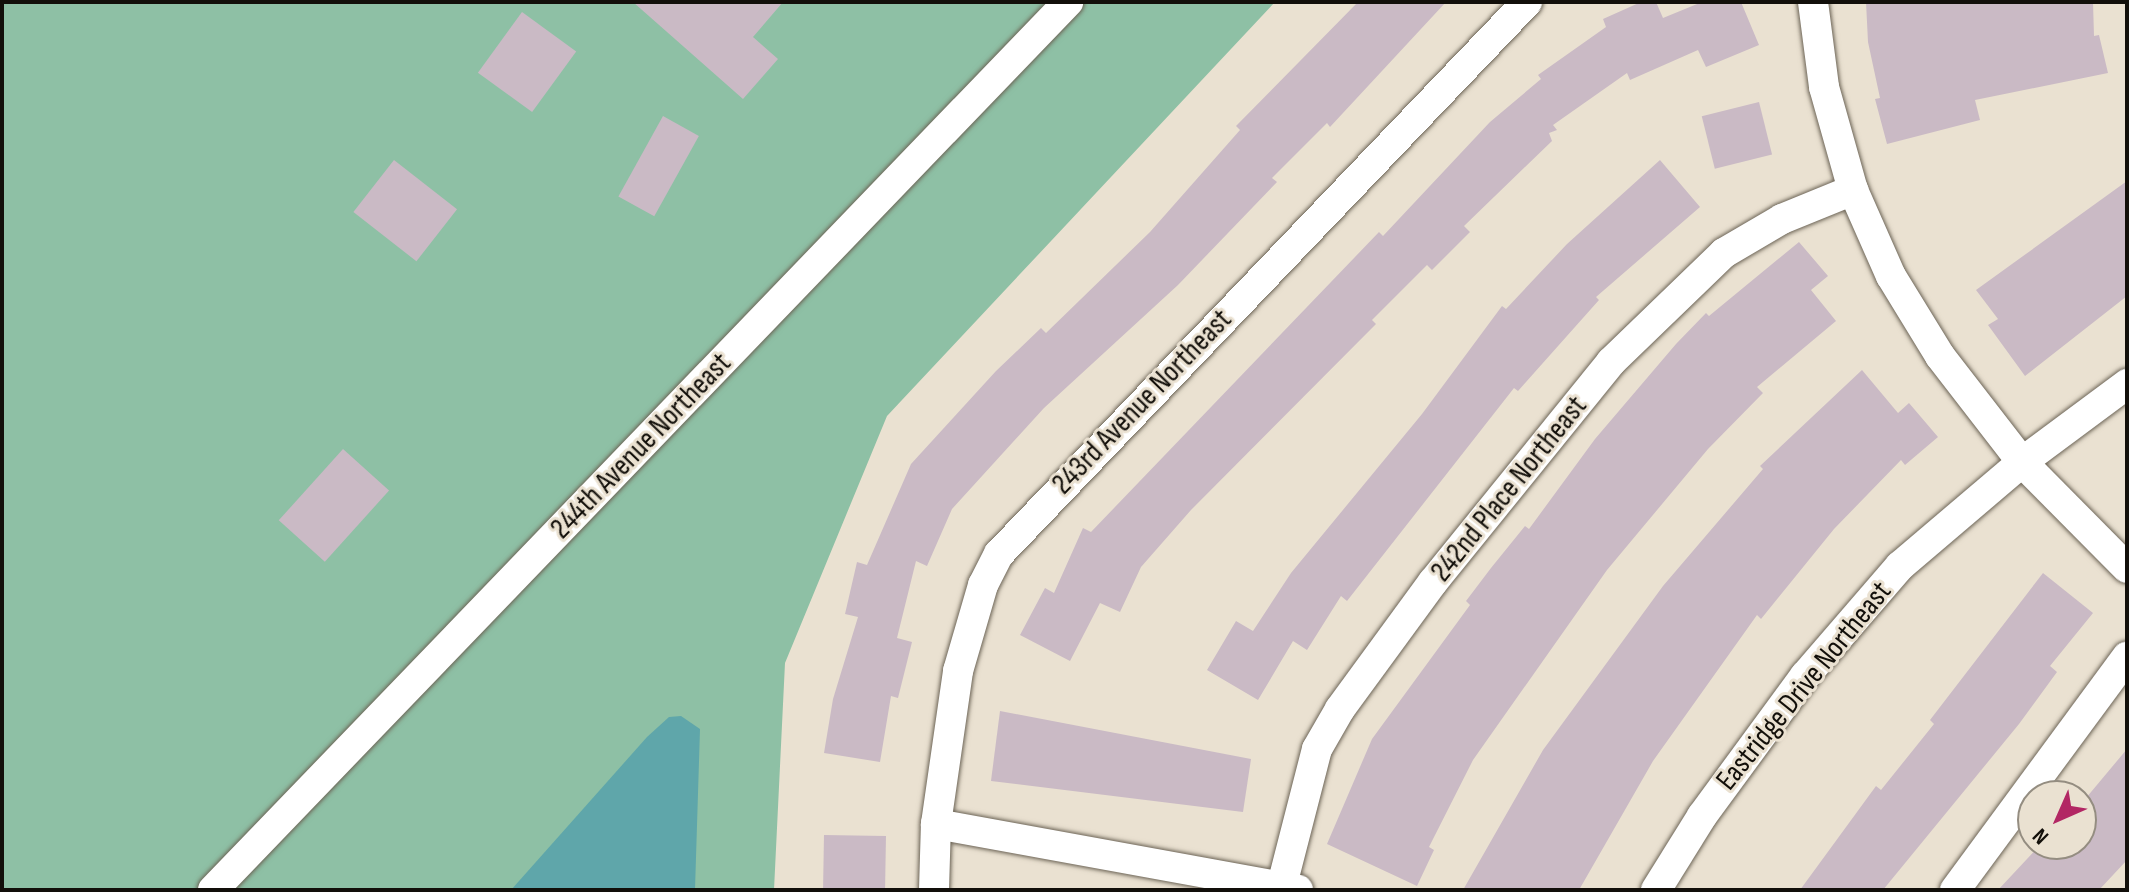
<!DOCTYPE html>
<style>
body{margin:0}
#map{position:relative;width:2129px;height:892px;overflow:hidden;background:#eae1d1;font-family:"Sofia Sans Condensed",sans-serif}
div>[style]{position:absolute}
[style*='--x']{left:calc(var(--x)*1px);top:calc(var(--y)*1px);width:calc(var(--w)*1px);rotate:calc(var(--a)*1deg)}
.green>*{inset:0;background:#8ec0a5}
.water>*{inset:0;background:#5fa6aa}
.building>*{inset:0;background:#cabac5;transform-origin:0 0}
.roads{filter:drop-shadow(0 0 2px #6c6456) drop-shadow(0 0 2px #6c6456)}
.minor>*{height:30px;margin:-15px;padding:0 15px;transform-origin:15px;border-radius:15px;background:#fff}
span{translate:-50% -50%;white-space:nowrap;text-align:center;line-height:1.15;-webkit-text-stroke:6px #eae1d1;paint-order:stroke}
.street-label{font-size:30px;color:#120f0a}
.frame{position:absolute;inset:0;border:4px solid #120f0a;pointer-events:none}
.north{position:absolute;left:2017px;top:780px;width:80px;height:80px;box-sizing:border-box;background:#eae1d1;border:2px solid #948d81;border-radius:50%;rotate:225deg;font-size:22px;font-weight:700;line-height:32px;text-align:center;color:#120f0a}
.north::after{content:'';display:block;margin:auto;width:28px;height:36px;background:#b22764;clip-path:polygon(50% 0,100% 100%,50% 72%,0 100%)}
</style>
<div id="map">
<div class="green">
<div style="clip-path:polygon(2px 2px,1275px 2px,887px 416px,785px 663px,774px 890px,2px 890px)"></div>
</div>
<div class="water">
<div style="clip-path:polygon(681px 716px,700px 729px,695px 890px,511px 890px,647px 737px,669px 717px)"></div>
</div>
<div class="building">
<div style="clip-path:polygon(633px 2px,783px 2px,753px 37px,778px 59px,743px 99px)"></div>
<div style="clip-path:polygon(1358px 2px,1446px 2px,1330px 127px,1327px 123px,1272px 178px,1277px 182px,1178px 285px,1044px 408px,952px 509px,927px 566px,916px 561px,897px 638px,912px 642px,898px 698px,891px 696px,880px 762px,824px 753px,833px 699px,858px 617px,845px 614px,857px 562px,867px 565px,911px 464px,996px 371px,1041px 328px,1046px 333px,1150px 232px,1240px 130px,1236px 126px)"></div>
<div style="clip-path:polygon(1641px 2px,1656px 2px,1663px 18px,1702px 2px,1741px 2px,1759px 45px,1706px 67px,1698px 50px,1630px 80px,1627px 73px,1553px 125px,1557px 130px,1549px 133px,1552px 141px,1464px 226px,1470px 232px,1432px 270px,1427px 265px,1372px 320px,1376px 324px,1191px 510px,1141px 567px,1120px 612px,1100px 603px,1070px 661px,1020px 635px,1045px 588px,1054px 593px,1083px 528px,1091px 532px,1379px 232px,1383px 236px,1490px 122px,1541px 79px,1538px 75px,1606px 27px,1603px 19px)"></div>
<div style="clip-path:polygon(1866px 2px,2093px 2px,2094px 36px,2099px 35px,2108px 73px,1975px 100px,1980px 120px,1887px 144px,1875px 99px,1880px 98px,1868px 42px)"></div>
<div style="left:522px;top:12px;width:67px;height:75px;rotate:36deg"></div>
<div style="left:1759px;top:102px;width:54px;height:59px;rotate:76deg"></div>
<div style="left:663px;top:116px;width:41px;height:92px;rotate:29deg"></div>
<div style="left:394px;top:160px;width:80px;height:66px;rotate:38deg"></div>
<div style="clip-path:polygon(1660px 160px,1700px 207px,1596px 297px,1599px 300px,1518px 391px,1514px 388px,1347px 601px,1341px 596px,1307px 650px,1293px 641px,1258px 700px,1207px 670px,1236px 621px,1253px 631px,1291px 573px,1422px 414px,1502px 306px,1506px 309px,1567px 244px)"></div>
<div style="clip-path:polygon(2127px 181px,2127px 296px,2025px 376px,1988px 325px,1998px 319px,1976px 290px)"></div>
<div style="clip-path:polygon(1799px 242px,1828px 276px,1811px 290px,1836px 321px,1757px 387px,1763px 393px,1708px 449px,1607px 570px,1473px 760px,1429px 847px,1434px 850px,1417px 886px,1327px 844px,1372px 739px,1470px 605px,1466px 601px,1491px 568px,1525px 526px,1529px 529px,1595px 439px,1676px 344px,1706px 313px,1709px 316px)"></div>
<div style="clip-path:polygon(1862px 370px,1898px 413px,1909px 403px,1938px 437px,1905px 465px,1901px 460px,1834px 529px,1761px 619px,1757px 615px,1653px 761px,1579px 890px,1463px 890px,1543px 750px,1663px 586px,1763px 469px,1760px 466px)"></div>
<div style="left:343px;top:449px;width:62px;height:96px;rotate:42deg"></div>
<div style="clip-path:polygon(2043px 573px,2093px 613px,2050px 666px,2057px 672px,2019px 724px,1883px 890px,1800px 890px,1876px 786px,1881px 790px,1934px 724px,1930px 720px)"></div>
<div style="clip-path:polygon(1000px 711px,1251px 759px,1243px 812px,991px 781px)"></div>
<div style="clip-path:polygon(2127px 749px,2127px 860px,2099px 890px,1998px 890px,2041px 844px,2081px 844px,2081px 804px)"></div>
<div style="left:824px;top:835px;width:62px;height:54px;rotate:1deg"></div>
</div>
<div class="roads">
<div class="minor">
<div style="--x:1813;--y:2;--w:86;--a:82.6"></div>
<div style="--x:1824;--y:87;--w:107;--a:74.3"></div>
<div style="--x:1853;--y:190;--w:94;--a:66.2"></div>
<div style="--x:1891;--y:276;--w:94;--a:58.5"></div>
<div style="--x:1940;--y:356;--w:134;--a:52.3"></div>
<div style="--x:2022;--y:462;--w:149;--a:45.3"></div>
<div style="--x:936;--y:824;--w:368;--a:10.3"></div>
<div style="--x:1282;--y:885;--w:140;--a:-75.6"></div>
<div style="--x:1317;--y:749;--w:46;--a:-60.1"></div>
<div style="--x:1340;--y:709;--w:157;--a:-53.8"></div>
<div style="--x:1433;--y:582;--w:283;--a:-51"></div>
<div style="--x:1611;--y:362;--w:157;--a:-44"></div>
<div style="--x:1724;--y:253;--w:67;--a:-30.4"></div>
<div style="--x:1782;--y:219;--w:77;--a:-22.2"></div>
<div style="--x:213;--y:890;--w:1233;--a:-46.08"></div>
<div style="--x:934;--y:890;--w:66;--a:-88.3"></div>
<div style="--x:936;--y:824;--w:155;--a:-81.8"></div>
<div style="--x:958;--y:671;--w:90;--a:-73.8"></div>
<div style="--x:983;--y:585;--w:35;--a:-63"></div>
<div style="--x:999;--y:554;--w:764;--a:-46.27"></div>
<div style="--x:1656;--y:890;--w:87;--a:-58.1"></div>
<div style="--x:1702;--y:816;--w:174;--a:-53.7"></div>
<div style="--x:1805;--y:676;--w:145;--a:-49.2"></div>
<div style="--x:1900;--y:566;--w:160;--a:-40.4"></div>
<div style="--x:2022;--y:462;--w:131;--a:-36.6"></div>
<div style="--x:1955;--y:890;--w:290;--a:-53.6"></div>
</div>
</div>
<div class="street-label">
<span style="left:1142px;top:402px;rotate:-46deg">243rd Avenue Northeast</span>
<span style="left:641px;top:446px;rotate:-46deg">244th Avenue Northeast</span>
<span style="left:1509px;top:489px;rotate:-51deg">242nd Place Northeast</span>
<span style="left:1804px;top:686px;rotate:-51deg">Eastridge Drive Northeast</span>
</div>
<div class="frame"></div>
<div class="north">N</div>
</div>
